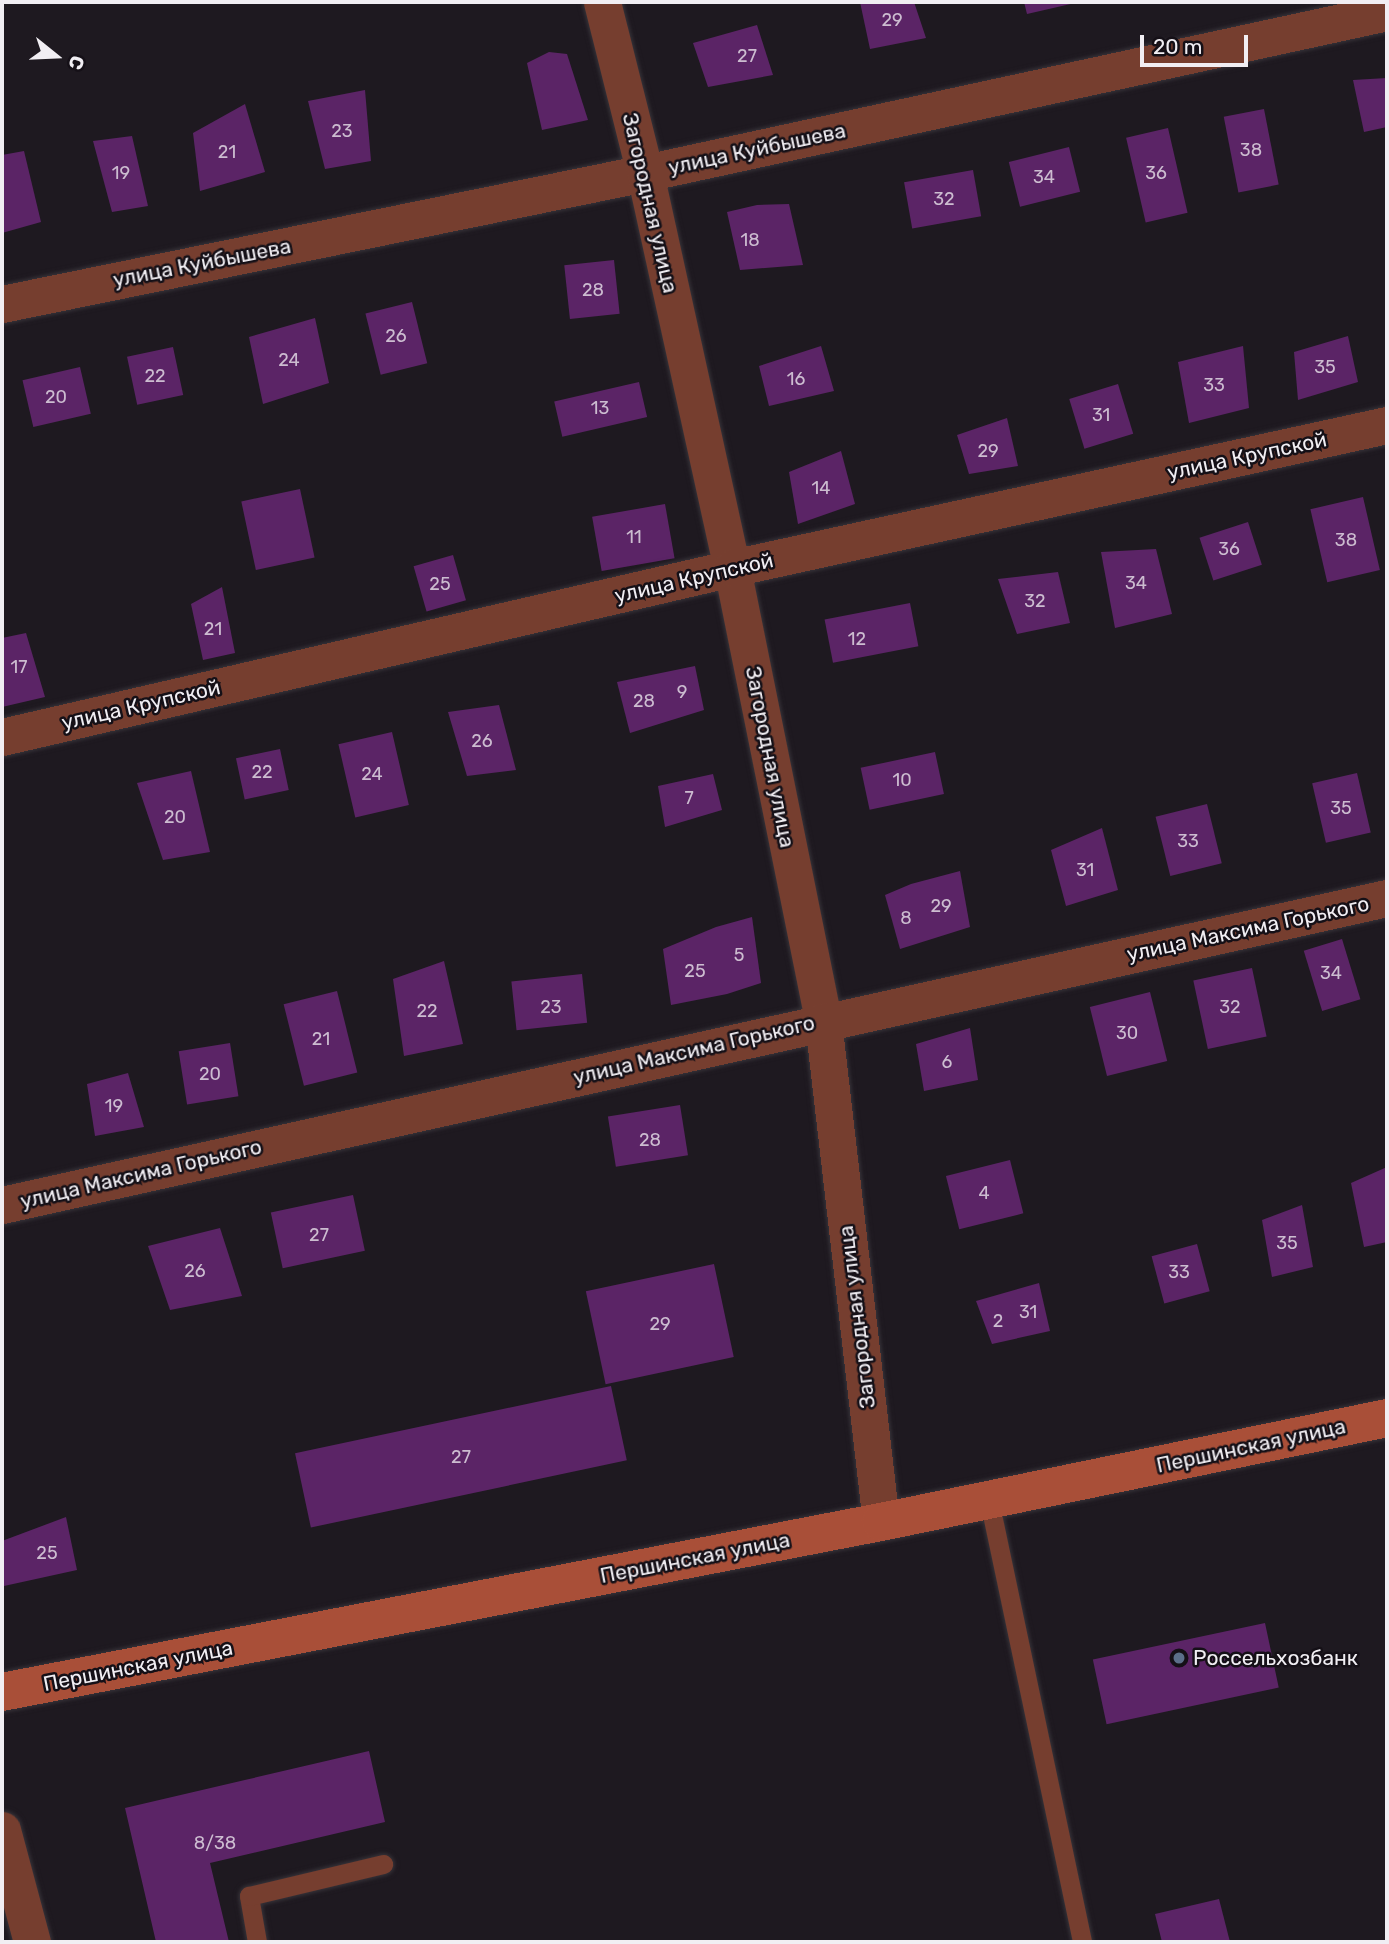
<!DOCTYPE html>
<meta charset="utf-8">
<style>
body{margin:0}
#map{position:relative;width:1389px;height:1944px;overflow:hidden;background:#1e1920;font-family:Rubik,sans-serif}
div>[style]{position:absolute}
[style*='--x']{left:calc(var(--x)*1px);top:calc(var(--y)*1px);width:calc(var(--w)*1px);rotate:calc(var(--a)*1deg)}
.building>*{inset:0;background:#5b2466;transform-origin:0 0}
.roads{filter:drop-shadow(0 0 2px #373339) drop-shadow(0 0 2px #373339)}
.lane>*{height:19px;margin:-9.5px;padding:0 9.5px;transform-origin:9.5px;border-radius:9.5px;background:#763e2f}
.street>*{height:37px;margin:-18.5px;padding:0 18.5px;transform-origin:18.5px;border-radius:18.5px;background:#763e2f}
.secondary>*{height:38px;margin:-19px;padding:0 19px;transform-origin:19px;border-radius:19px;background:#a94f38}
.dots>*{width:19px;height:19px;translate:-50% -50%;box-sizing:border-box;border:4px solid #151017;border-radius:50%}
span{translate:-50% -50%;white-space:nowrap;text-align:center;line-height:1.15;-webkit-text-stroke:5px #151017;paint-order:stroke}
.number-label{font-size:18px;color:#ccbcd0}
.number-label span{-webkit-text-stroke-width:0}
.street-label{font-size:21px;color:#f1eef3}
.poi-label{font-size:21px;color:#f1eef3}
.left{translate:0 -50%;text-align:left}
.frame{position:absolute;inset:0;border:4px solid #f1eef3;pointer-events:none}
.north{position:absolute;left:21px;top:21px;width:70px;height:70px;-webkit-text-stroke:5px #151017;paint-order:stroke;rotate:108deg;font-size:19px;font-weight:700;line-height:28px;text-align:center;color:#f1eef3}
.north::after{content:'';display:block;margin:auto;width:24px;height:32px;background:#f1eef3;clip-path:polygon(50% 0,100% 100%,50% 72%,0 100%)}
.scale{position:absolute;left:1140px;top:35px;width:108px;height:32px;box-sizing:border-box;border:4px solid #f1eef3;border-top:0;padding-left:9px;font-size:21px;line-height:24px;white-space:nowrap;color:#f1eef3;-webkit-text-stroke:5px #151017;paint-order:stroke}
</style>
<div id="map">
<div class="building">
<div style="clip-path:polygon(860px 2px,914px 2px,926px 38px,870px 49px)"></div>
<div style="clip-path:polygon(1024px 2px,1074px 2px,1075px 3px,1027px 14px)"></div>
<div style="clip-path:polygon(757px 25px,773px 75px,708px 87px,693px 43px)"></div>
<div style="clip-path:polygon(549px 52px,567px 54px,588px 120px,542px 130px,527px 63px)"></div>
<div style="clip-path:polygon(1387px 78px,1387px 127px,1364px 132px,1353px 80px)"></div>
<div style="clip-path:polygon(365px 90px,371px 161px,325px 169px,308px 101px)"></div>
<div style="clip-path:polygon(245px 104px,265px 172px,200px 191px,193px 133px)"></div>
<div style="left:1264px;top:109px;width:77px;height:41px;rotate:79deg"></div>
<div style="left:1168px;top:128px;width:87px;height:43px;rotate:77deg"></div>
<div style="clip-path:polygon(132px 136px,148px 206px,112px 212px,93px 141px)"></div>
<div style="left:1069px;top:147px;width:46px;height:62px;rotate:76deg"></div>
<div style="clip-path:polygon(24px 151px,41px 222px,2px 233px,2px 155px)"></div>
<div style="left:973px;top:170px;width:47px;height:70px;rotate:80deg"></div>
<div style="clip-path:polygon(789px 204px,803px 265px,740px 270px,727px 212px,757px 205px)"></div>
<div style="left:614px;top:260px;width:54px;height:50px;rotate:84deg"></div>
<div style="left:412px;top:302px;width:63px;height:48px;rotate:76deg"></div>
<div style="clip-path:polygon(315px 318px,329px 383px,263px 404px,249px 337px)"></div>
<div style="clip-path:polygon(1348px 336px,1358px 382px,1298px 400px,1294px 352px)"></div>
<div style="clip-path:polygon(821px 346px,834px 391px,769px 406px,759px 366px)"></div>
<div style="clip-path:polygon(1243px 346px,1249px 408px,1189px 423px,1178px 362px)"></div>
<div style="left:173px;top:347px;width:49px;height:47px;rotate:78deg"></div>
<div style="left:80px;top:367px;width:48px;height:59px;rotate:77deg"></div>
<div style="left:639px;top:382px;width:36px;height:87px;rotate:77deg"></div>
<div style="left:1118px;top:384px;width:52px;height:51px;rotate:73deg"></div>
<div style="clip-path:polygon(1007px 418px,1018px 466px,969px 474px,957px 435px)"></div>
<div style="clip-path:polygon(841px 451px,855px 504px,798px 524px,789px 472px)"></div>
<div style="left:300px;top:489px;width:70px;height:60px;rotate:78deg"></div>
<div style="left:1363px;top:497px;width:75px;height:54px;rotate:77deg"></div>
<div style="left:665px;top:504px;width:55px;height:74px;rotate:80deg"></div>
<div style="left:1248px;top:522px;width:45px;height:51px;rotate:72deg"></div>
<div style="clip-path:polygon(1156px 549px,1172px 614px,1115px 628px,1101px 552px)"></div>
<div style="left:453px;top:555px;width:47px;height:41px;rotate:74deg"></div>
<div style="clip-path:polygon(1058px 572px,1070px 623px,1017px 634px,998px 579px)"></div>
<div style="clip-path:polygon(222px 587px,235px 653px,203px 660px,191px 604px)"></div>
<div style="left:910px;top:603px;width:44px;height:87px;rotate:79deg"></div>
<div style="clip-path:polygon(26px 633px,45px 697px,2px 707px,2px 638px)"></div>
<div style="clip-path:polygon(695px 666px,704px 710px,630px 733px,617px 682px)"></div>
<div style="clip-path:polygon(499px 705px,516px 770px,467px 776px,448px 712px)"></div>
<div style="left:392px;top:732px;width:75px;height:55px;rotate:77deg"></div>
<div style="left:280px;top:749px;width:42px;height:45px;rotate:78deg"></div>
<div style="left:935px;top:752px;width:43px;height:76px;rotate:78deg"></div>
<div style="clip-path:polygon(191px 771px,210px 852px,163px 860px,137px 783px)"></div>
<div style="left:1357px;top:773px;width:61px;height:46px;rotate:77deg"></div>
<div style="clip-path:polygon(713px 774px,722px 810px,665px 827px,658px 786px)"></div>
<div style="left:1207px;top:804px;width:61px;height:53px;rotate:76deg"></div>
<div style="clip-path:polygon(1102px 828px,1118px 890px,1066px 906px,1051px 850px)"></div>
<div style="clip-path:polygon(960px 871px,970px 927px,900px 949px,885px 895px,911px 884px)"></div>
<div style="clip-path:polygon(752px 917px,761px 983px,727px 994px,671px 1005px,663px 949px,716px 927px)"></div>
<div style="left:1342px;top:939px;width:63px;height:40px;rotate:73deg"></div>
<div style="clip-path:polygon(444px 961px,463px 1044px,404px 1056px,393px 979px)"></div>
<div style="left:1252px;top:968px;width:70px;height:60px;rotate:78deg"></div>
<div style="left:582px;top:974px;width:49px;height:71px;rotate:84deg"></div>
<div style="left:337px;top:991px;width:84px;height:55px;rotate:76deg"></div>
<div style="left:1150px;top:992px;width:71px;height:62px;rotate:76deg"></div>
<div style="clip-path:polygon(970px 1028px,978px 1080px,924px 1091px,916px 1044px)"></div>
<div style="left:230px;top:1043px;width:54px;height:52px;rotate:81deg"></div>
<div style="clip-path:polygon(128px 1073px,144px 1127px,95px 1136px,87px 1084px)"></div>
<div style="left:680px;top:1105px;width:51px;height:73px;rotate:81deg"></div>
<div style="left:1010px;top:1160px;width:55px;height:66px;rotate:76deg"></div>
<div style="clip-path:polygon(1387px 1167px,1387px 1242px,1364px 1247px,1351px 1183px)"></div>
<div style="left:353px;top:1195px;width:57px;height:84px;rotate:78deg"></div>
<div style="clip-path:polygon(1302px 1205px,1313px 1267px,1272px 1277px,1262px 1220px)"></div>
<div style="clip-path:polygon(220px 1228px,242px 1296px,170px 1310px,148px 1246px)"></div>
<div style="left:1197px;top:1244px;width:49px;height:47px;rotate:75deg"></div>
<div style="left:714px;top:1264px;width:95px;height:131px;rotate:78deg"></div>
<div style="clip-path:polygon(1039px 1283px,1050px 1331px,992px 1344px,976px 1301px)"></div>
<div style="left:611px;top:1386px;width:76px;height:323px;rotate:78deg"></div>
<div style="clip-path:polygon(66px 1517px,77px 1570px,4px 1586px,2px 1541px)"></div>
<div style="left:1265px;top:1623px;width:66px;height:176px;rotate:78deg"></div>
<div style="clip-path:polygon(369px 1751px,385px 1822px,210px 1863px,229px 1942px,156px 1942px,125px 1808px)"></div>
<div style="clip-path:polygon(1219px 1899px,1230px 1942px,1162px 1942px,1155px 1914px)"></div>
</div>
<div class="roads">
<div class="lane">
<div style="--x:989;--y:1500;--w:452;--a:78.1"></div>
<div style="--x:257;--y:1942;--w:47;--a:-99.9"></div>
<div style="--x:249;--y:1896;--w:138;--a:-13.4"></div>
</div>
<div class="street">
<div style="--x:602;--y:2;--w:176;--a:75.9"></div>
<div style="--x:645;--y:173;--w:404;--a:77.6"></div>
<div style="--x:732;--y:568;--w:462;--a:78.6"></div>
<div style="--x:823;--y:1021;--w:504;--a:83.4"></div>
<div style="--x:2;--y:304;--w:656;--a:-11.52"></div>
<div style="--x:645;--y:173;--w:759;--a:-12.24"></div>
<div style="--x:2;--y:737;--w:749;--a:-13.03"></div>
<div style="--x:732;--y:568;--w:670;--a:-12.32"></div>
<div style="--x:2;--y:1205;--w:1419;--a:-12.5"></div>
<div style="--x:2;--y:1830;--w:116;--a:75"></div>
</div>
<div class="secondary">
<div style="--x:2;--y:1692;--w:895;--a:-10.95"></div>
<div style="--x:881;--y:1522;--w:517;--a:-11.61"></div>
</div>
</div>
<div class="dots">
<div style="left:1179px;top:1658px;background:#5c6f8a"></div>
</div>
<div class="number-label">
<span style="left:892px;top:20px">29</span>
<span style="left:747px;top:56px">27</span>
<span style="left:342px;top:131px">23</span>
<span style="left:1251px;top:150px">38</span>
<span style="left:227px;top:152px">21</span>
<span style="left:121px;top:173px">19</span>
<span style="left:1156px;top:173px">36</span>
<span style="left:1044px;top:177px">34</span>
<span style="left:944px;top:199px">32</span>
<span style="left:750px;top:240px">18</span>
<span style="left:593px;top:290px">28</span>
<span style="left:396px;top:336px">26</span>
<span style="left:289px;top:360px">24</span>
<span style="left:1325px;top:367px">35</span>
<span style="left:155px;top:376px">22</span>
<span style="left:796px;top:379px">16</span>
<span style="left:1214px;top:385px">33</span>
<span style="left:56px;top:397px">20</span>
<span style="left:600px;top:408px">13</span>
<span style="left:1101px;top:415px">31</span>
<span style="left:988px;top:451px">29</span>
<span style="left:821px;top:488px">14</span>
<span style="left:634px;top:537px">11</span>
<span style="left:1346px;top:540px">38</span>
<span style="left:1229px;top:549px">36</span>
<span style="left:1136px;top:583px">34</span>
<span style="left:440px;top:584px">25</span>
<span style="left:1035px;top:601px">32</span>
<span style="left:213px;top:629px">21</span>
<span style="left:857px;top:639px">12</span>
<span style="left:19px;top:667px">17</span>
<span style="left:682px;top:692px">9</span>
<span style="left:644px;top:701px">28</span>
<span style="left:482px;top:741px">26</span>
<span style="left:262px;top:772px">22</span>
<span style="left:372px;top:774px">24</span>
<span style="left:902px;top:780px">10</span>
<span style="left:689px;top:798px">7</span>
<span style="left:1341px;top:808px">35</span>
<span style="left:175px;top:817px">20</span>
<span style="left:1188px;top:841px">33</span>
<span style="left:1085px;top:870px">31</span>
<span style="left:941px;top:906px">29</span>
<span style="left:906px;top:918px">8</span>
<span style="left:739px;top:955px">5</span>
<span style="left:695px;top:971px">25</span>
<span style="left:1331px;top:973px">34</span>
<span style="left:551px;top:1007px">23</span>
<span style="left:1230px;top:1007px">32</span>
<span style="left:427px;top:1011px">22</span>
<span style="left:1127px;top:1033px">30</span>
<span style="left:321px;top:1039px">21</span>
<span style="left:947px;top:1062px">6</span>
<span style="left:210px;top:1074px">20</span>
<span style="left:114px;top:1106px">19</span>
<span style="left:650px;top:1140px">28</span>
<span style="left:984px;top:1193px">4</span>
<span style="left:319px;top:1235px">27</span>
<span style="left:1287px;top:1243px">35</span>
<span style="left:195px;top:1271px">26</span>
<span style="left:1179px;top:1272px">33</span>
<span style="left:1028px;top:1312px">31</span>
<span style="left:998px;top:1321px">2</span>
<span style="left:660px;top:1324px">29</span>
<span style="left:461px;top:1457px">27</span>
<span style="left:47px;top:1553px">25</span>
<span style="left:215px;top:1843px">8/38</span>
</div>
<div class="street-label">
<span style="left:757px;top:149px;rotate:-12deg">улица Куйбышева</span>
<span style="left:650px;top:203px;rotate:77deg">Загородная улица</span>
<span style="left:202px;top:263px;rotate:-11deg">улица Куйбышева</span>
<span style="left:1247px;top:456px;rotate:-12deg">улица Крупской</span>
<span style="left:694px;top:578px;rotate:-13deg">улица Крупской</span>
<span style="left:141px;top:705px;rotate:-13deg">улица Крупской</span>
<span style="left:770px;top:757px;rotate:79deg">Загородная улица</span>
<span style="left:1248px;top:929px;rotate:-12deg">улица Максима Горького</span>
<span style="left:694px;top:1050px;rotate:-13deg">улица Максима Горького</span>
<span style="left:141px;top:1174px;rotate:-13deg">улица Максима Горького</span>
<span style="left:857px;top:1317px;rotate:-97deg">Загородная улица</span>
<span style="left:1251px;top:1446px;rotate:-12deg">Першинская улица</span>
<span style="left:695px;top:1558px;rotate:-11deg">Першинская улица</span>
<span style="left:138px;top:1666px;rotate:-11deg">Першинская улица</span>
</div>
<div class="poi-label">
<span class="left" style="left:1193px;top:1658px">Россельхозбанк</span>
</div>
<div class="frame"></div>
<div class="north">С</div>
<div class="scale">20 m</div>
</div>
